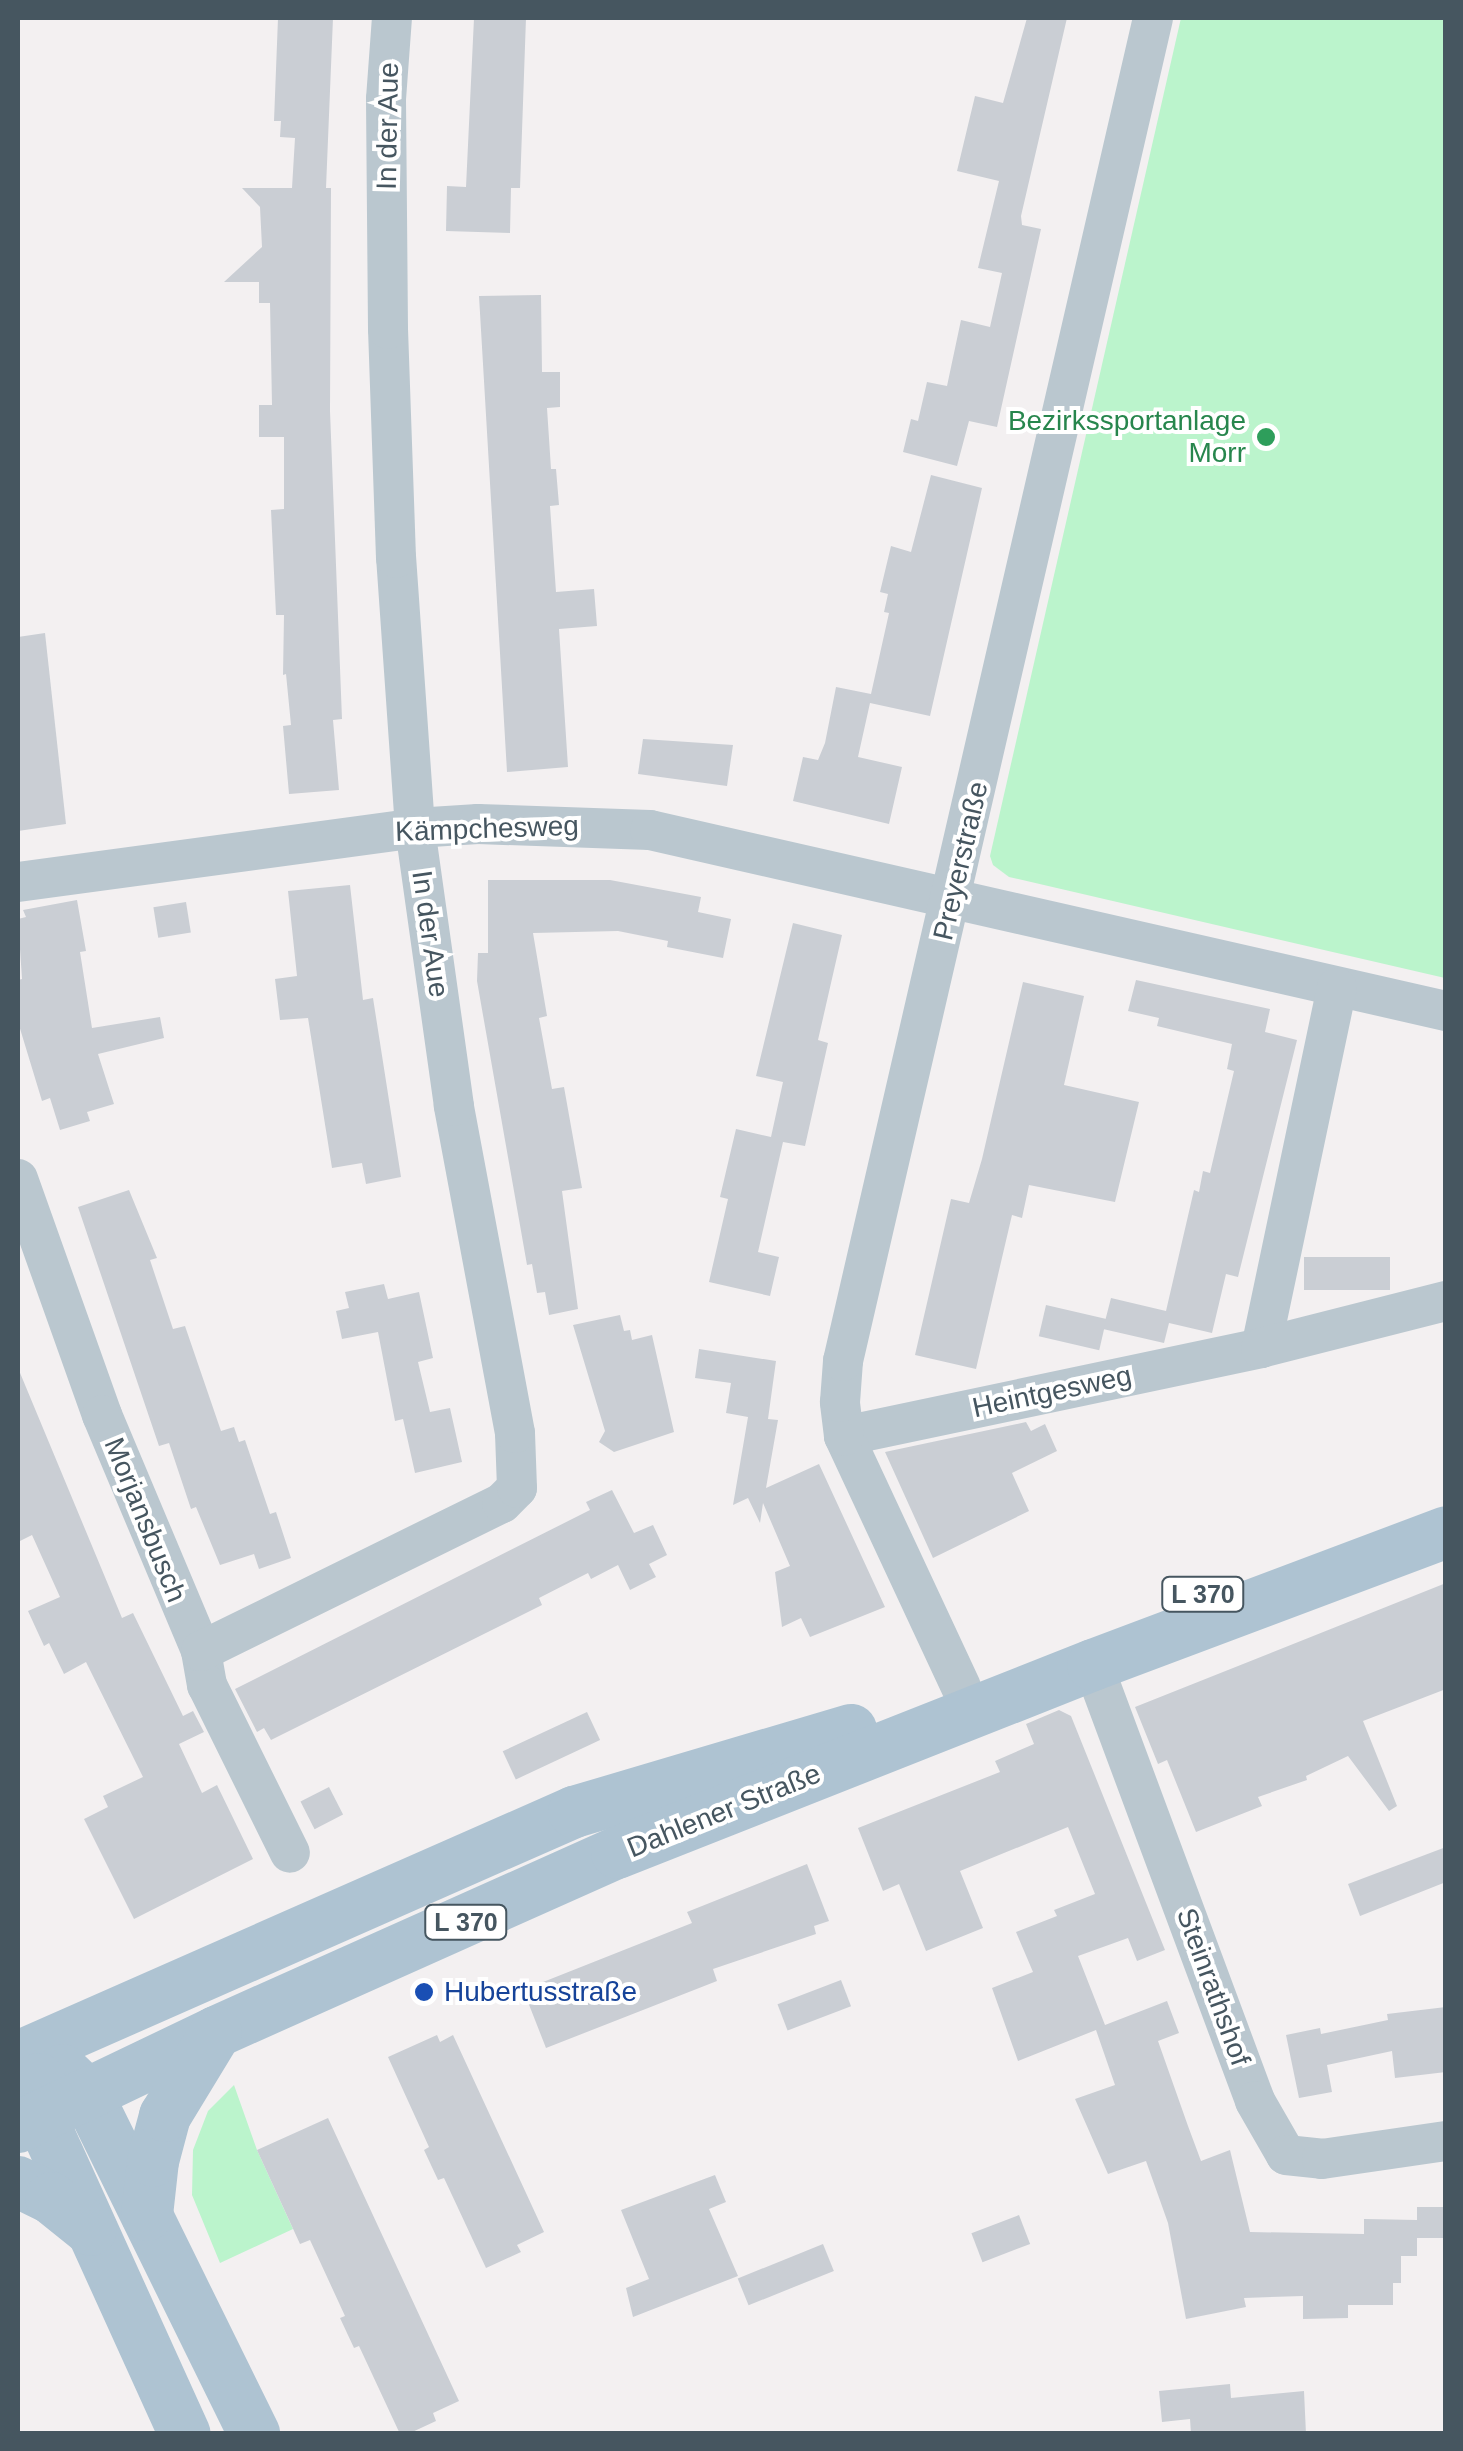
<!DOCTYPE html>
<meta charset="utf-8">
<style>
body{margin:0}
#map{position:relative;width:1463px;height:2451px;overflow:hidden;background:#f3f0f1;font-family:Helvetica,sans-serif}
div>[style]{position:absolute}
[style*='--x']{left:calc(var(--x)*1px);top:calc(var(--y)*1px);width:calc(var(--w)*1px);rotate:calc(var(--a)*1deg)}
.green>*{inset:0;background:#bbf4cc}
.building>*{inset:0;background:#caced4;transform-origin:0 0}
.minor>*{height:40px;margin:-20px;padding:0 20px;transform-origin:20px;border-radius:20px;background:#bac7cf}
.major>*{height:52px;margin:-26px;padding:0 26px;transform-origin:26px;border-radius:26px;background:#aec3d2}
.dots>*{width:28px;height:28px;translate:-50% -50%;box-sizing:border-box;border:5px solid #fff;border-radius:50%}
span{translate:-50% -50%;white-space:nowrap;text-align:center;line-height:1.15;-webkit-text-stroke:8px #fff;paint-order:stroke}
.shield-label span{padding:2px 8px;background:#fff;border:2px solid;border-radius:8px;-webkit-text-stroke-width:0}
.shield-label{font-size:25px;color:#465660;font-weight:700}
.street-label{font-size:28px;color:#465660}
.leisure-label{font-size:28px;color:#27864d}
.right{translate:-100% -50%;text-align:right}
.transit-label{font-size:28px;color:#164399}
.left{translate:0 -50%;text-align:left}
.frame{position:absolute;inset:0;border:20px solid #465660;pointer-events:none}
</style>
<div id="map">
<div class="green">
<div style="clip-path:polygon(1181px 18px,1445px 18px,1445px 978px,1009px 877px,993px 865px,990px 856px)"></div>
<div style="clip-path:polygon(234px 2085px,257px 2150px,293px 2229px,220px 2263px,192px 2195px,193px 2150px,208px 2111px)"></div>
</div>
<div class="building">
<div style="clip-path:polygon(278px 18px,333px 18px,326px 188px,331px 188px,330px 411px,342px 719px,333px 720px,339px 790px,289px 794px,283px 726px,291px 725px,286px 674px,283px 675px,284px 615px,276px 615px,271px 510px,284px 509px,284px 437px,259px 437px,259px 405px,272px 405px,270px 303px,259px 303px,259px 282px,224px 282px,262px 247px,260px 207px,242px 188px,292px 188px,295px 138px,280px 137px,281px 121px,274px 121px)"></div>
<div style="clip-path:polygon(474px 18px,526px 18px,520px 188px,511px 188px,510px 233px,446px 231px,447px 186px,466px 187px)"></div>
<div style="clip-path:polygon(1027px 18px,1067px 18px,1021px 216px,1022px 225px,1041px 229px,997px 427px,969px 421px,957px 466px,903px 452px,911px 419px,918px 421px,927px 382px,947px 386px,961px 320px,990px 327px,1002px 273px,978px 268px,999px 181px,957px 171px,975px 96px,1003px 103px)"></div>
<div style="clip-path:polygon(541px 295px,542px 372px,560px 372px,560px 407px,547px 408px,551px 469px,556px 469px,559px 505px,550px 506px,556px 592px,594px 589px,597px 626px,559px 629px,568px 767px,507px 772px,479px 296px)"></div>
<div style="clip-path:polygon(931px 475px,982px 488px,930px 716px,870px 703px,858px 757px,902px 767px,889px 824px,793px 801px,803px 757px,818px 760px,825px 743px,836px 687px,871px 694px,889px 613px,884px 612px,888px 594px,880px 592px,891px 546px,911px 552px)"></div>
<div style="clip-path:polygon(45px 633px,66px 824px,18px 831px,18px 637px)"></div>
<div style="clip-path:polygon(643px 739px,733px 745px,727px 786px,638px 774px)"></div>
<div style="clip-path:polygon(488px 880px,610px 880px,701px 897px,698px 912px,731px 919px,723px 958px,667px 947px,668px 941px,618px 931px,533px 933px,547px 1016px,539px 1018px,552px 1089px,564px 1087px,582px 1188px,562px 1191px,578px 1309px,549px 1315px,545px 1292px,537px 1293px,532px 1264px,527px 1265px,477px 981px,478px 953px,488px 953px)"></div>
<div style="clip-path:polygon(350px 885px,363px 1000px,373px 998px,401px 1177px,366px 1184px,362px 1163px,332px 1168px,308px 1018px,280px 1020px,275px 979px,297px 976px,288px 891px)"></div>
<div style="clip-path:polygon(77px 900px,86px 951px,80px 952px,92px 1028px,160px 1017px,164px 1038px,98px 1054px,114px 1104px,87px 1112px,90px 1121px,60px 1130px,50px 1098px,42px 1101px,18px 1022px,18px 980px,22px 979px,18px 919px,26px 917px,23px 910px)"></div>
<div style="left:186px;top:902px;width:31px;height:33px;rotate:81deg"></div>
<div style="clip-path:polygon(793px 923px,842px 935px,818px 1040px,828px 1043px,805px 1146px,783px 1142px,758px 1252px,779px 1257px,770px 1296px,709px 1282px,728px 1199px,720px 1197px,736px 1129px,771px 1137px,783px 1082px,756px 1076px)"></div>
<div style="clip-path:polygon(1136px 980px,1270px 1009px,1265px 1032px,1297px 1040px,1238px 1277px,1226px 1274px,1212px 1333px,1169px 1323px,1164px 1343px,1103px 1329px,1111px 1298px,1166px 1311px,1194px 1190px,1199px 1192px,1203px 1171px,1210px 1173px,1234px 1071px,1227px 1069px,1232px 1044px,1157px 1026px,1159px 1018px,1128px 1011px)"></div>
<div style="clip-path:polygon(1023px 982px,1084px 996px,1064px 1085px,1139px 1102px,1115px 1202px,1029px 1185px,1022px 1218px,1012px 1215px,976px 1369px,915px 1355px,951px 1199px,969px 1203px,982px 1159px)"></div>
<div style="clip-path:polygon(129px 1190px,157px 1258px,150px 1260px,173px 1329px,185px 1326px,221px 1431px,234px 1427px,239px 1442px,245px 1440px,270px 1514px,276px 1512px,291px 1558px,259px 1569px,254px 1554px,220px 1565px,196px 1507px,191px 1509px,169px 1443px,159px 1446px,78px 1207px)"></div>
<div style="left:1304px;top:1257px;width:86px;height:33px"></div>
<div style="clip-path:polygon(384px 1284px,388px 1299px,419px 1292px,433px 1358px,418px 1362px,430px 1412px,450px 1408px,462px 1462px,415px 1473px,403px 1419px,395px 1421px,378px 1332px,342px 1339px,336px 1311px,349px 1308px,345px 1292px)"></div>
<div style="left:1046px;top:1305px;width:62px;height:32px;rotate:13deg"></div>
<div style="clip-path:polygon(620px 1315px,624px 1331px,630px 1330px,632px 1340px,652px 1335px,674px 1432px,614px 1452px,599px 1442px,605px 1431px,573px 1325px)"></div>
<div style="clip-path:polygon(699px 1349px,776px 1361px,768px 1419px,778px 1420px,766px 1488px,819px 1464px,885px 1607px,810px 1637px,801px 1618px,782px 1627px,775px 1572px,790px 1566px,763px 1503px,760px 1523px,748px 1498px,733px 1505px,748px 1417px,726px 1413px,731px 1383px,695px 1378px)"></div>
<div style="clip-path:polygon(18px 1368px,122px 1618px,133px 1613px,183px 1716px,193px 1711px,204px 1732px,179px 1744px,202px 1793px,217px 1785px,253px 1859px,134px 1919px,84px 1819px,108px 1807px,103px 1796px,143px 1777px,86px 1662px,64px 1674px,49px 1643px,44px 1646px,28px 1611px,60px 1597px,32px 1535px,18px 1542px)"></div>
<div style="clip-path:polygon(1026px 1422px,1031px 1431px,1045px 1424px,1057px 1451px,1012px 1473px,1029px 1511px,933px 1558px,885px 1452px)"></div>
<div style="clip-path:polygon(612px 1490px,634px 1533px,653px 1525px,667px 1555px,649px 1564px,656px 1577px,630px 1590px,618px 1565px,591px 1579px,588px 1573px,539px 1598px,542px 1605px,271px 1740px,264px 1728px,257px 1732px,235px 1689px,590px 1510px,586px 1502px)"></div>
<div style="clip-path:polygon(1446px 1583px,1446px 1689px,1363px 1721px,1397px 1806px,1389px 1811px,1348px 1756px,1306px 1776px,1307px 1780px,1258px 1797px,1262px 1806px,1196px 1832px,1167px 1760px,1158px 1764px,1135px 1707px)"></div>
<div style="clip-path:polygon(1059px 1710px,1071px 1716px,1165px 1950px,1137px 1961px,1128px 1938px,1078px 1956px,1105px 2025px,1167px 2001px,1179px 2033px,1158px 2041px,1188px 2126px,1201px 2161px,1230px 2150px,1250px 2232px,1364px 2234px,1364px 2219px,1417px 2220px,1417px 2256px,1401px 2256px,1401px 2283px,1393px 2283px,1393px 2305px,1348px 2305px,1348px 2318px,1303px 2319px,1303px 2296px,1244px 2298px,1246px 2307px,1186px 2319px,1168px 2223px,1146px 2161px,1108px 2174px,1075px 2099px,1115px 2085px,1096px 2030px,1018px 2061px,992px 1988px,1033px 1972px,1016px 1932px,1057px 1916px,1054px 1910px,1095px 1894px,1068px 1827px,960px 1871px,983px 1928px,926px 1951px,899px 1884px,883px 1891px,858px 1828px,1000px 1772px,995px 1761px,1034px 1744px,1026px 1724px)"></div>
<div style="left:587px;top:1712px;width:31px;height:93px;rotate:65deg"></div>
<div style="left:329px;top:1787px;width:31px;height:32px;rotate:63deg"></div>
<div style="clip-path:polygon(1446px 1847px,1446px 1882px,1360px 1916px,1348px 1884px)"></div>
<div style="clip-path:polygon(807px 1864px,829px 1921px,814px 1926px,816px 1934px,713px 1969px,717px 1981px,546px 2048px,526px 1997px,536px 1993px,533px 1986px,692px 1923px,687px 1912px)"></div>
<div style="left:841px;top:1980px;width:28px;height:68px;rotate:69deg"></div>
<div style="clip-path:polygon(1446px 2007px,1446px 2072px,1395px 2078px,1392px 2051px,1327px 2065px,1332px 2092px,1299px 2098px,1286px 2035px,1320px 2028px,1321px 2034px,1388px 2020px,1387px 2014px)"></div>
<div style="clip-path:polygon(437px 2035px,440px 2042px,453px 2035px,544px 2232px,517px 2245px,521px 2252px,486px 2268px,444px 2178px,438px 2180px,424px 2150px,429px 2147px,388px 2057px)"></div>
<div style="clip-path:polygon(328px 2118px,459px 2401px,433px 2413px,436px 2421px,408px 2434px,400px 2434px,359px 2346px,354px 2348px,340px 2318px,345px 2316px,310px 2240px,300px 2244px,257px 2150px)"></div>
<div style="clip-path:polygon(715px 2175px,726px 2202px,709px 2209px,738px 2276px,633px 2317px,626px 2288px,649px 2279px,621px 2210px)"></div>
<div style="left:1446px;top:2207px;width:31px;height:29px;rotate:90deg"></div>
<div style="left:1019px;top:2215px;width:31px;height:51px;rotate:69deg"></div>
<div style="left:823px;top:2244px;width:29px;height:92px;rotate:68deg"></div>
<div style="clip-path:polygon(1230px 2384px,1231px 2398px,1304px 2391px,1306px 2434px,1191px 2434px,1190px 2419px,1162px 2422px,1159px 2391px)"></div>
</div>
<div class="minor">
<div style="--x:18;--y:882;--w:401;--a:-7.7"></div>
<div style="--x:415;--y:828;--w:63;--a:-3.6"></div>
<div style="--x:478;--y:824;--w:172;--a:2"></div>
<div style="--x:650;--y:830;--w:816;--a:12.81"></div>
<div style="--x:18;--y:1179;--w:251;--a:70.4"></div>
<div style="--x:102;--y:1415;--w:256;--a:67.2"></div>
<div style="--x:201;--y:1651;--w:35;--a:80"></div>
<div style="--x:207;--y:1685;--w:187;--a:63.7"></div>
<div style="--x:1261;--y:1348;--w:368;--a:-78.1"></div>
<div style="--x:844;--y:1436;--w:426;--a:-11.9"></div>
<div style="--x:1261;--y:1348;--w:191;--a:-14.3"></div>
<div style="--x:201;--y:1651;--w:335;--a:-26.2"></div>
<div style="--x:502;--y:1503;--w:21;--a:-45"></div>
<div style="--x:517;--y:1488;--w:55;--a:-92.1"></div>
<div style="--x:515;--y:1433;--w:333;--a:-100.6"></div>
<div style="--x:454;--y:1106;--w:281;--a:-98"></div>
<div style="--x:415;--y:828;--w:271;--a:-94"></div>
<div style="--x:396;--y:558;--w:229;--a:-92"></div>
<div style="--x:388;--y:329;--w:230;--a:-90.5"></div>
<div style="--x:386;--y:99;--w:81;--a:-85.8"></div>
<div style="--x:1093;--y:1665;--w:465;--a:69.6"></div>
<div style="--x:1255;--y:2101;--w:62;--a:60.1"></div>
<div style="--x:1286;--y:2155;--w:36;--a:6"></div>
<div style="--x:1322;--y:2159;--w:125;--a:-8.3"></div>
<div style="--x:961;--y:1687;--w:277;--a:-115"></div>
<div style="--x:844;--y:1436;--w:34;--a:-97"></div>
<div style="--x:840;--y:1402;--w:41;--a:-85.8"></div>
<div style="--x:843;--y:1361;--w:1378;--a:-77"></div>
</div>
<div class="major">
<div style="--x:18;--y:2057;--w:608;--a:-23.78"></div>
<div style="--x:574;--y:1812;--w:289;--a:-16.5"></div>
<div style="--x:62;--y:2070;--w:35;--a:44"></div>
<div style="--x:87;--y:2094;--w:379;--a:63.8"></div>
<div style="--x:39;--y:2079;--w:36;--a:88"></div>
<div style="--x:40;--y:2115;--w:350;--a:65.6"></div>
<div style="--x:18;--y:2127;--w:220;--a:-25.6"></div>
<div style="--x:216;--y:2032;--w:439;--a:-24.1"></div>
<div style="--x:617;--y:1853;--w:512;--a:-21.55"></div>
<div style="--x:1093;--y:1665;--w:377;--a:-20.6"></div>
<div style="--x:18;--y:2182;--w:37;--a:26"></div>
<div style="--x:51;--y:2198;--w:51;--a:38.7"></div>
<div style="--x:147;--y:2215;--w:54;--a:-83.7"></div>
<div style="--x:153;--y:2161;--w:47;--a:-75.1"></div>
<div style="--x:165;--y:2116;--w:98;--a:-58.7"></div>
</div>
<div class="dots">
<div style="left:1266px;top:437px;background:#2e9e5b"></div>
<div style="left:424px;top:1992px;background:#1a4fb4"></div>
</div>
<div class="shield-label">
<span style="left:1203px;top:1594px">L 370</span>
<span style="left:466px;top:1922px">L 370</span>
</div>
<div class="street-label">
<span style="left:388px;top:126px;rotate:-89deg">In der Aue</span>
<span style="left:487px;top:829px;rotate:-2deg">Kämpchesweg</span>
<span style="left:961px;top:861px;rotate:-77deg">Preyerstraße</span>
<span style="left:430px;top:934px;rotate:82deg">In der Aue</span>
<span style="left:1052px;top:1392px;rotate:-12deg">Heintgesweg</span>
<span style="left:145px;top:1520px;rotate:68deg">Morjansbusch</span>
<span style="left:724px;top:1811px;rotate:-22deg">Dahlener Straße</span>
<span style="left:1213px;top:1987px;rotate:70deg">Steinrathshof</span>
</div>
<div class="leisure-label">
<span class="right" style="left:1246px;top:437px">Bezirkssportanlage<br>Morr</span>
</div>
<div class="transit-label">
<span class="left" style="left:444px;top:1992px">Hubertusstraße</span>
</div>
<div class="frame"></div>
</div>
